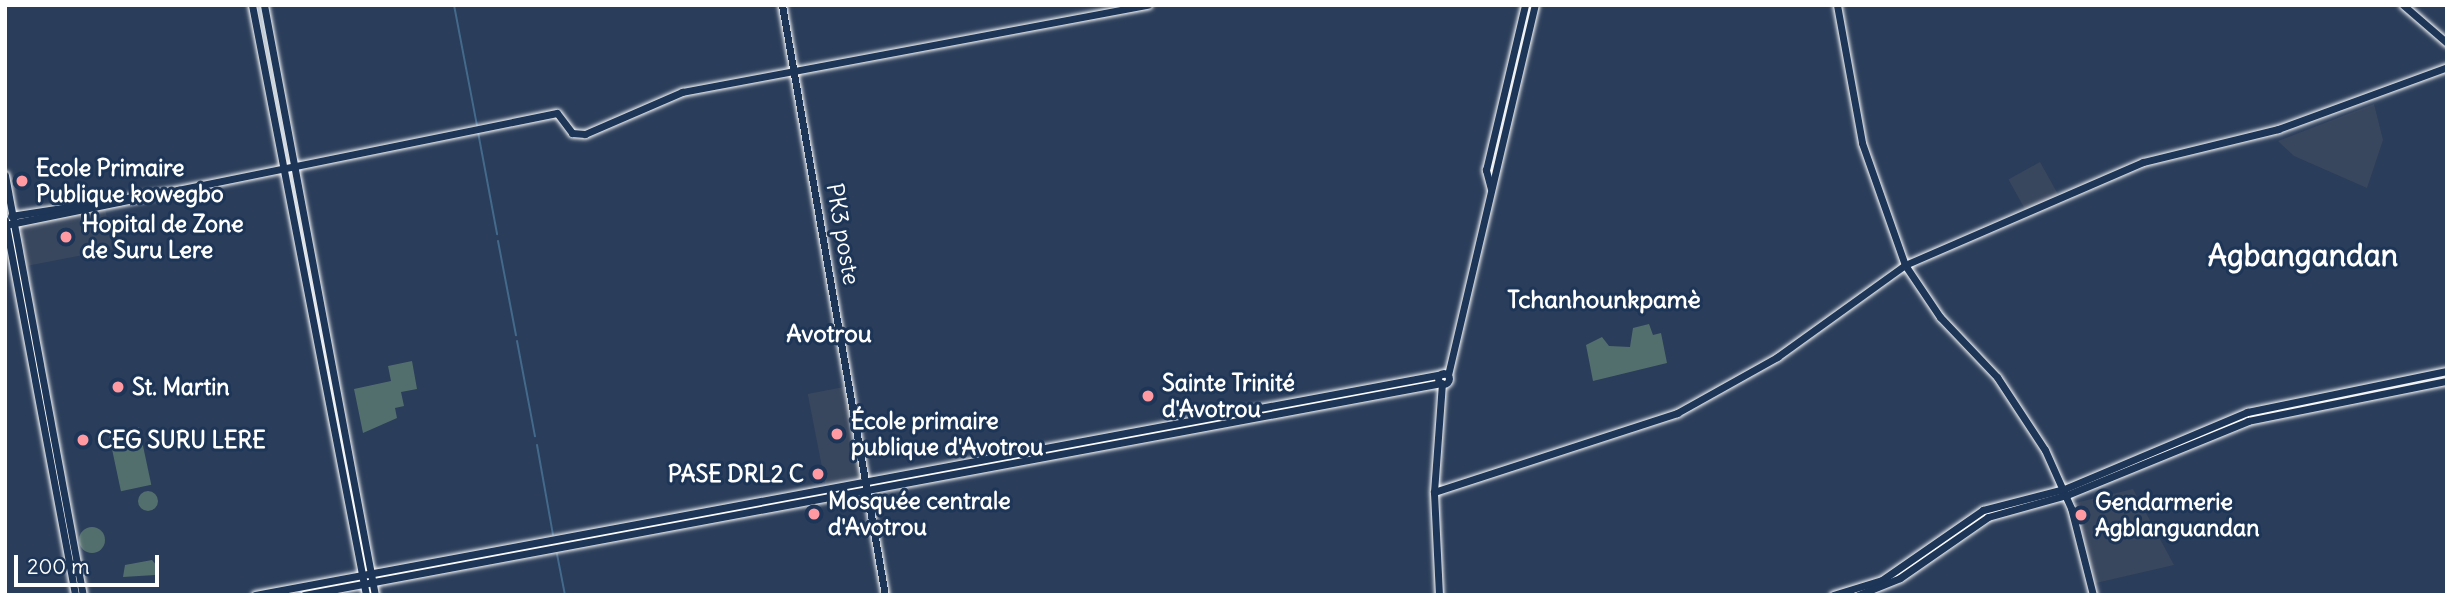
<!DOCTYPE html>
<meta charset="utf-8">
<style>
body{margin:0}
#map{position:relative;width:2452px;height:600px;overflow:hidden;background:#2a3d5a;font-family:Delius,sans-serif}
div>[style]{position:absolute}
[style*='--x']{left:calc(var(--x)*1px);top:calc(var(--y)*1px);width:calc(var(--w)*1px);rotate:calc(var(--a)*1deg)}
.built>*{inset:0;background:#39475e;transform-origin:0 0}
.green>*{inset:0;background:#536f6d;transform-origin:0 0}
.round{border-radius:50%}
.stream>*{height:2px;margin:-1px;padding:0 1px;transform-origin:1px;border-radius:1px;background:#43698b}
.roads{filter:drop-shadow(0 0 2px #fff) drop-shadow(0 0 2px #fff)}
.secondary>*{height:7px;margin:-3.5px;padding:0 3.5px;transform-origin:3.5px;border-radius:3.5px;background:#1d3557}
.secondary>.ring{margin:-3.5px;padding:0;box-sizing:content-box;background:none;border:7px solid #1d3557;border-radius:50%}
.dots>*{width:19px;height:19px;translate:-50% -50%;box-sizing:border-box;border:4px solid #1d3557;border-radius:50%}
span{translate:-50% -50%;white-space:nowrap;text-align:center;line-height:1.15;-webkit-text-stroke:6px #1d3557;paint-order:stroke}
.poi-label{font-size:23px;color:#fff;font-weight:700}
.left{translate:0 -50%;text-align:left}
.right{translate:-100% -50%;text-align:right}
.street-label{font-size:23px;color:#fff}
.neighbourhood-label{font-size:24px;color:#fff;font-weight:700}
.district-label{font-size:30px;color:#fff;font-weight:700}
.frame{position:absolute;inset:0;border:7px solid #fff;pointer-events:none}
.scale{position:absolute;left:14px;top:555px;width:145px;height:32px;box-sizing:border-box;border:4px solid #fff;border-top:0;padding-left:9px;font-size:21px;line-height:24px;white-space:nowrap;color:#fff;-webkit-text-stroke:5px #1d3557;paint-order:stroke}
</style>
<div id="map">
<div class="built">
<div style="clip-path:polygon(2374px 104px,2383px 140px,2367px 188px,2294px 156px,2278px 141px)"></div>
<div style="left:2040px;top:162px;width:37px;height:36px;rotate:61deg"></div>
<div style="left:105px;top:208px;width:42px;height:87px;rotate:79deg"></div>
<div style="left:849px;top:386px;width:91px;height:42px;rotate:79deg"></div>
<div style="clip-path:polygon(2133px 489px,2174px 565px,2096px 583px,2075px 503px)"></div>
</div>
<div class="green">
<div style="clip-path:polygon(1649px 324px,1653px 335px,1661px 333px,1667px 363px,1593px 381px,1586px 345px,1602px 337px,1609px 346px,1630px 347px,1633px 328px)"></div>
<div style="clip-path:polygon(412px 361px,417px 389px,401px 392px,404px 406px,395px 408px,397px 418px,363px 433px,354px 389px,391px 381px,388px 366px)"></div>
<div style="left:139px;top:427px;width:59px;height:31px;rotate:78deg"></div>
<div class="round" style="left:138px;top:491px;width:20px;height:20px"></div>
<div class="round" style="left:79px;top:527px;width:26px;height:26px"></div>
<div style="clip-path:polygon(152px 560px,158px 567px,155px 575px,123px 577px,125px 565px)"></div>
</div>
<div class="stream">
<div style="--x:259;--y:5;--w:159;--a:79.5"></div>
<div style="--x:454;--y:5;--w:123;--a:79.2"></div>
<div style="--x:478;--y:132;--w:104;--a:79.4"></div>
<div style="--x:1495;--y:152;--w:151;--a:-76.6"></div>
<div style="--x:1491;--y:170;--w:9;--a:-77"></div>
<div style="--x:290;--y:172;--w:98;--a:79.4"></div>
<div style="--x:5;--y:197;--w:14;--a:78"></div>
<div style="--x:10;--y:227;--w:192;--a:79.2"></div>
<div style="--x:498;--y:241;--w:96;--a:79.2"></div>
<div style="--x:309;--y:274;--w:96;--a:79.2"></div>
<div style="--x:517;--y:341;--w:97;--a:79.3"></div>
<div style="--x:328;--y:375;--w:96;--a:79.2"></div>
<div style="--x:537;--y:445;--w:91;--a:79.9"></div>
<div style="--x:348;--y:476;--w:95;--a:79"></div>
<div style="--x:557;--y:554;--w:42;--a:79"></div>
<div style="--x:368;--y:586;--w:9;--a:77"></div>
</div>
<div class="roads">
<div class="secondary">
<div style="--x:252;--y:5;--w:601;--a:79.06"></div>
<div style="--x:264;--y:5;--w:600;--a:79.35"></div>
<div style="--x:782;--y:5;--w:599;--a:80.1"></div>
<div style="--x:1837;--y:5;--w:140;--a:79.7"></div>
<div style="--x:1862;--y:143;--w:129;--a:70.6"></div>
<div style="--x:1905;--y:265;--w:63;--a:56.1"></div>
<div style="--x:1940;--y:317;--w:83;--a:46.5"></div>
<div style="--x:1997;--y:377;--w:87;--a:56.7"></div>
<div style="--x:2045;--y:450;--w:64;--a:65.9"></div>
<div style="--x:2071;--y:508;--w:90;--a:75.8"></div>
<div style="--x:2403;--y:5;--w:58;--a:40.8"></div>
<div style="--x:5;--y:175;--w:427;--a:79.5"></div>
<div style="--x:1491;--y:189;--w:20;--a:-105"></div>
<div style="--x:1486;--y:170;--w:170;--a:-76.7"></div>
<div style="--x:11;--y:216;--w:162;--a:-8.9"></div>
<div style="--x:5;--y:220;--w:381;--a:79.4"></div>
<div style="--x:5;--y:225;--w:563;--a:-11.47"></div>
<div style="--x:557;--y:113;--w:25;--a:53"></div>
<div style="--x:572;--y:133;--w:13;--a:4"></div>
<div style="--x:585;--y:134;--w:106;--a:-23.4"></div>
<div style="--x:682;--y:92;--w:474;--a:-10.6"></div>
<div class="ring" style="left:1438.5px;top:373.5px;width:4px;height:4px"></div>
<div style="--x:1448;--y:375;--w:380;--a:-76.8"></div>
<div style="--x:1434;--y:492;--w:256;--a:-18"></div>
<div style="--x:1677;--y:413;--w:115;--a:-29.2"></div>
<div style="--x:1777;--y:357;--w:158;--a:-35.7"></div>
<div style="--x:1905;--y:265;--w:259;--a:-23.4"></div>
<div style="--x:2143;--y:162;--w:139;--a:-13.7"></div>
<div style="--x:2278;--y:129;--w:180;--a:-20.1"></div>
<div style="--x:255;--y:595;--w:1208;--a:-10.54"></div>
<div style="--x:304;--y:595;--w:1157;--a:-10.56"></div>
<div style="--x:1439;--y:595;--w:103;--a:-92.8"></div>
<div style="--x:1434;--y:492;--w:108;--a:-85.8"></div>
<div style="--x:1833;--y:595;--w:51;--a:-17"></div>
<div style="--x:1882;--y:580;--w:123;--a:-34.7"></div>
<div style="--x:1983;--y:510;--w:84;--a:-14.5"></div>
<div style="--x:2064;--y:489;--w:199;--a:-22.8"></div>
<div style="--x:2247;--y:412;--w:204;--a:-11.6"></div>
<div style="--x:1858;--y:595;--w:45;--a:-22"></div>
<div style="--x:1900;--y:578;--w:107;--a:-34.7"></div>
<div style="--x:1988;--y:517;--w:82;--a:-15.6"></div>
<div style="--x:2067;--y:495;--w:196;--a:-22.2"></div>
<div style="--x:2248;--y:421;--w:203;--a:-11.4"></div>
</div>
</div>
<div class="dots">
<div style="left:22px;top:181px;background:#ff9aa2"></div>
<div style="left:66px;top:237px;background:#ff9aa2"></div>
<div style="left:118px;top:387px;background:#ff9aa2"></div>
<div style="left:1148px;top:396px;background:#ff9aa2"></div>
<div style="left:837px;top:434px;background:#ff9aa2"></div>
<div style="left:83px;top:440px;background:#ff9aa2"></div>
<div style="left:818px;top:474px;background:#ff9aa2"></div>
<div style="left:814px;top:514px;background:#ff9aa2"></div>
<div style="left:2081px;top:515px;background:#ff9aa2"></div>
</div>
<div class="poi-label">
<span class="left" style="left:36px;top:181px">Ecole Primaire<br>Publique kowegbo</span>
<span class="left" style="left:82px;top:237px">Hopital de Zone<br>de Suru Lere</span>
<span class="left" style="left:1162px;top:396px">Sainte Trinité<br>d'Avotrou</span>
<span class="left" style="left:132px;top:387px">St. Martin</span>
<span class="left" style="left:851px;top:434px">École primaire<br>publique d'Avotrou</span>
<span class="left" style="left:97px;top:440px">CEG SURU LERE</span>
<span class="right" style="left:804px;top:474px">PASE DRL2 C</span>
<span class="left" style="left:828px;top:514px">Mosquée centrale<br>d'Avotrou</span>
<span class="left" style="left:2095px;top:515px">Gendarmerie<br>Agblanguandan</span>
</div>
<div class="street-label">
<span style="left:843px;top:234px;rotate:80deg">PK3 poste</span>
</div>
<div class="neighbourhood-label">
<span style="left:1604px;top:300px">Tchanhounkpamè</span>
<span style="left:829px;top:334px">Avotrou</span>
</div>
<div class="district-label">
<span style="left:2303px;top:255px">Agbangandan</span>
</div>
<div class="frame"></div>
<div class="scale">200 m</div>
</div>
